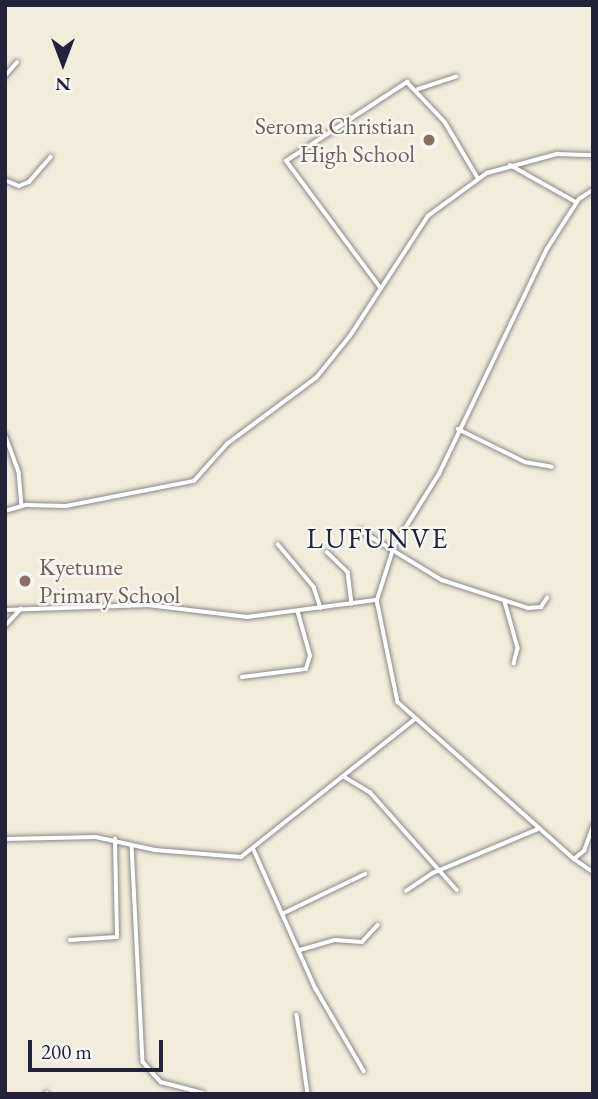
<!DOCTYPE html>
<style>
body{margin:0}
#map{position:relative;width:598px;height:1099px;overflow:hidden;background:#f2ecda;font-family:"EB Garamond",serif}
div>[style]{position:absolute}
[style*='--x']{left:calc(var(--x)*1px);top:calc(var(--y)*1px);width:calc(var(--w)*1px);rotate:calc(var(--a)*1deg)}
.roads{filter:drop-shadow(0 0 2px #8a878a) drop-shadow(0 0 2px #8a878a)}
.minor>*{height:3.5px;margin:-1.75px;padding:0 1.75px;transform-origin:1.75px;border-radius:1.75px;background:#fff}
.dots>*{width:19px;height:19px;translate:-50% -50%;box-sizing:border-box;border:4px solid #f6f6f2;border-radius:50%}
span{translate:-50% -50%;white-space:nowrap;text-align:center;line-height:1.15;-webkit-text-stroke:5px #f6f6f2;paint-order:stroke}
.education-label{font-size:24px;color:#785e54}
.right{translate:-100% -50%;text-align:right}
.left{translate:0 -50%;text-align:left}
.quarter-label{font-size:28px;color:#22223b;letter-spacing:2px}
.frame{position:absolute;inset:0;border:7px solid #22223b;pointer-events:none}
.north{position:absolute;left:28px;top:28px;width:70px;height:70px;-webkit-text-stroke:5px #f6f6f2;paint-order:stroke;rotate:180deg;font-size:19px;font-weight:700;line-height:28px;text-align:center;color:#22223b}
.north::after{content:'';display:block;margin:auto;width:24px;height:32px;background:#22223b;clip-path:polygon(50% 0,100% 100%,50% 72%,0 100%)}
.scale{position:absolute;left:28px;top:1040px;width:135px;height:32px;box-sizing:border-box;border:4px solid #22223b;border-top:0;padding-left:9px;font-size:21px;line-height:24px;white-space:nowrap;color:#22223b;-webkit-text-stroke:5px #f6f6f2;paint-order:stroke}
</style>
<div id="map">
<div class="roads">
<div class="minor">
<div style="--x:5;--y:76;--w:18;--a:-49"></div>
<div style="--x:418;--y:89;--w:40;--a:-18"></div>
<div style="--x:510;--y:165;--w:76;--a:29.3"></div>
<div style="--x:5;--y:180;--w:15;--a:23"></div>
<div style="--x:19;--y:186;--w:11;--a:-22"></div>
<div style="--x:29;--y:182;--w:33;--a:-49"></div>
<div style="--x:381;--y:289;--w:159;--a:-126.6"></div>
<div style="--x:286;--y:161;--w:145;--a:-33.1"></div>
<div style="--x:407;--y:82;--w:55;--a:46.5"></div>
<div style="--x:445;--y:122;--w:65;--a:59.5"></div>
<div style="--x:458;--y:429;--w:75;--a:26.2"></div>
<div style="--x:525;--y:462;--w:27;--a:10"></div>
<div style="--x:5;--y:434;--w:40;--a:69.8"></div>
<div style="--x:19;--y:472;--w:34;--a:85"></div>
<div style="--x:5;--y:511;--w:22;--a:-16"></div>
<div style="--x:26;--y:505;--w:40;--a:1.4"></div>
<div style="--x:66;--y:506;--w:130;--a:-11.1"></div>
<div style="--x:194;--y:481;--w:50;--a:-48.3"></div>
<div style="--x:227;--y:444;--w:111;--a:-36.6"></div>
<div style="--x:316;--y:378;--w:54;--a:-51"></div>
<div style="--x:350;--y:336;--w:143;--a:-57"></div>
<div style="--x:428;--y:216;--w:73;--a:-36.1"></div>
<div style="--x:487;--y:173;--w:73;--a:-15.2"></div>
<div style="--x:557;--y:154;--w:36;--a:2"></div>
<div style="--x:360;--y:530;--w:96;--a:31.4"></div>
<div style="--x:442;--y:580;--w:90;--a:18"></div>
<div style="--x:528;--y:608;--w:13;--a:-4"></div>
<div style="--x:541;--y:607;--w:11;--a:-56"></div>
<div style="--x:278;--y:544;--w:56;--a:50.1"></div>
<div style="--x:314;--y:587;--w:22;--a:72"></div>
<div style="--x:327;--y:552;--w:29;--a:44"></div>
<div style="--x:348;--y:572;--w:32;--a:83"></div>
<div style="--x:377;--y:600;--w:104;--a:78.4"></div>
<div style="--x:398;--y:702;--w:236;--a:41.7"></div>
<div style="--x:574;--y:859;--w:13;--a:-39"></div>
<div style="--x:584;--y:851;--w:27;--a:-70"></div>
<div style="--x:505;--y:602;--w:48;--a:74.2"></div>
<div style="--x:518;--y:648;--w:16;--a:104"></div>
<div style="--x:5;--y:610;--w:143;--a:-2"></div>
<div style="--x:148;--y:605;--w:100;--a:6.9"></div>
<div style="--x:247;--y:617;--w:131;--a:-7.5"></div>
<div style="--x:377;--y:600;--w:57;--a:-72.5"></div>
<div style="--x:394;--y:546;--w:85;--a:-58"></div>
<div style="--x:439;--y:474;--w:250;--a:-64.4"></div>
<div style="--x:547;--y:249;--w:59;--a:-57.4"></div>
<div style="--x:579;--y:199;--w:17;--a:-33"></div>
<div style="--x:5;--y:626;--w:23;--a:-47"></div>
<div style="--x:242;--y:677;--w:64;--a:-7.1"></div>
<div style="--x:306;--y:669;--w:14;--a:-73"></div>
<div style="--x:310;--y:656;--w:45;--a:-105.6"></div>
<div style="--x:343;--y:776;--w:31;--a:31"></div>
<div style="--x:370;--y:792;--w:131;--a:48.4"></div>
<div style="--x:5;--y:839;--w:91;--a:-1.3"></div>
<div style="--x:96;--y:837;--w:60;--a:12.4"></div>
<div style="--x:155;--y:850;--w:86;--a:4.7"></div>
<div style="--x:241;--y:857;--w:221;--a:-38.4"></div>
<div style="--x:132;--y:845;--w:217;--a:87.1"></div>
<div style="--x:143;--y:1062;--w:27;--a:48"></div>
<div style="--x:161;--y:1082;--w:43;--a:14.7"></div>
<div style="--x:254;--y:850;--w:152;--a:66"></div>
<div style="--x:316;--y:989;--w:95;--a:59.7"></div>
<div style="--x:574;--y:859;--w:23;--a:34"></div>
<div style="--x:406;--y:891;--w:32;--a:-34"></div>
<div style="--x:433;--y:873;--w:114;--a:-22.7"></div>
<div style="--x:284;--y:913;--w:90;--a:-25.7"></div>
<div style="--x:70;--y:940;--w:47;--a:-3.7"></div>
<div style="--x:117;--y:937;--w:98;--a:-91.2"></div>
<div style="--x:300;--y:950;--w:36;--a:-16"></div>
<div style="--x:335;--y:940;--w:27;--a:4"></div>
<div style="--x:362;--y:942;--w:23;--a:-47"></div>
<div style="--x:297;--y:1015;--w:80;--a:82.1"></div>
<div style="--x:46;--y:1094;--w:1;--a:-45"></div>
</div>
</div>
<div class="dots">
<div style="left:429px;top:140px;background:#8d6e63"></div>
<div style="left:25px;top:581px;background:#8d6e63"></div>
</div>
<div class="education-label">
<span class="right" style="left:415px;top:140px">Seroma Christian<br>High School</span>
<span class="left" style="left:39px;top:581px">Kyetume<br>Primary School</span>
</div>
<div class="quarter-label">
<span style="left:378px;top:538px">LUFUNVE</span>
</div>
<div class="frame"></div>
<div class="north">N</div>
<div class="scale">200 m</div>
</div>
